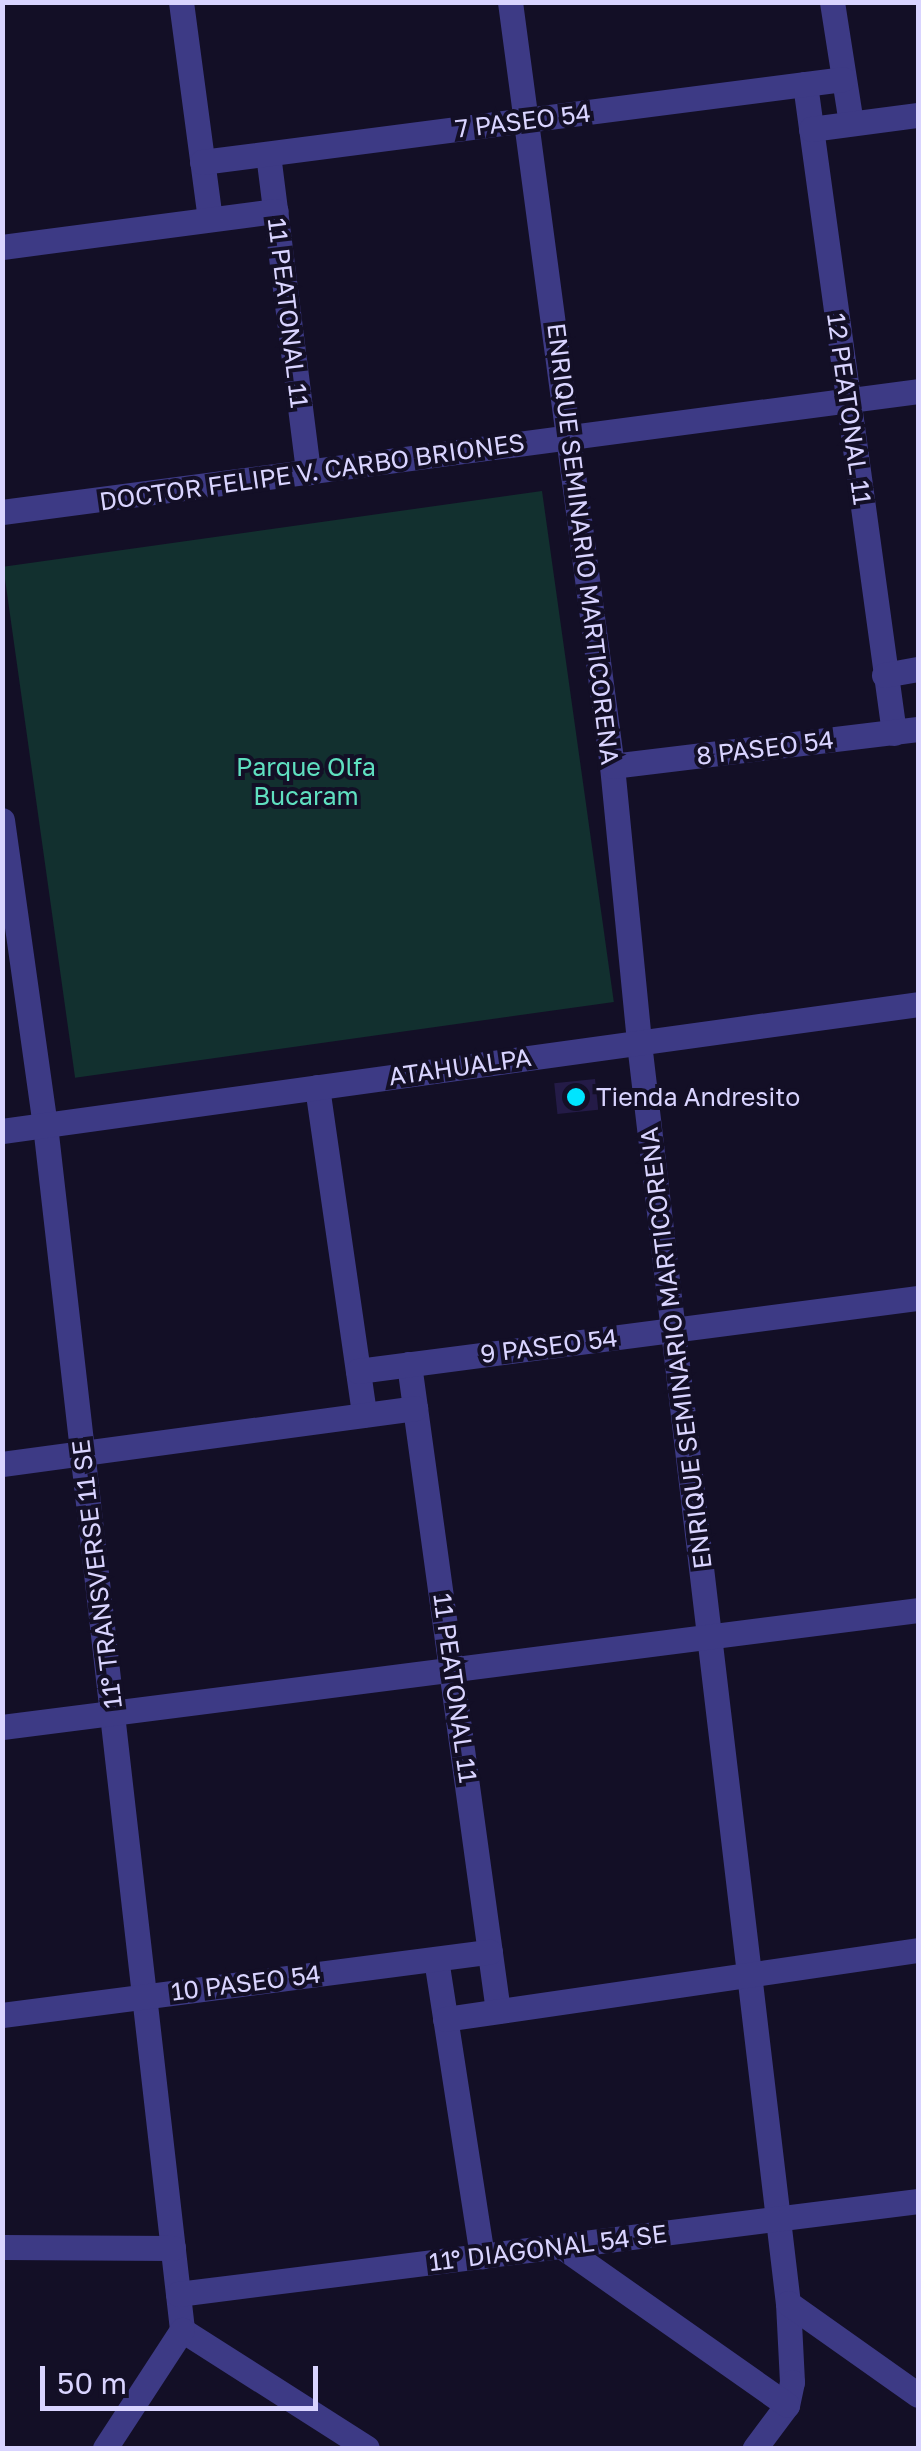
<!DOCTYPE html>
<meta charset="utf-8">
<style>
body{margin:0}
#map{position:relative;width:921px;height:2451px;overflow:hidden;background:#130f26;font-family:"Golos Text",sans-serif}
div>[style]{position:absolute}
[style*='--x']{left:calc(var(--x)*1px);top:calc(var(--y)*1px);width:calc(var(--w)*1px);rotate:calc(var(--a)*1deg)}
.green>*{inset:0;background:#12302f;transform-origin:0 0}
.building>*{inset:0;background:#241b47;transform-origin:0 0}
.minor>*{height:25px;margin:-12.5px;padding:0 12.5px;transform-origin:12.5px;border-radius:12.5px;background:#3d3a85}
.tertiary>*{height:25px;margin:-12.5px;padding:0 12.5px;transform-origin:12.5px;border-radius:12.5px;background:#3d3a85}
.dots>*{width:28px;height:28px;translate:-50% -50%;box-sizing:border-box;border:5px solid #130f26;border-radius:50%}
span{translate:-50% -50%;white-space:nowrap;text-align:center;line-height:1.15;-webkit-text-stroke:8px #130f26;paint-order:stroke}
.street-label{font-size:25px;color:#d9d4ff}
.park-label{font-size:25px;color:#5fe0c0}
.poi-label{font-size:25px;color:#d9d4ff}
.left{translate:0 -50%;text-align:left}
.frame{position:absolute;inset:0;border:5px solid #d9d4ff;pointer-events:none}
.scale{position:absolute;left:40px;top:2366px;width:278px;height:45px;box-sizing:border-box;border:5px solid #d9d4ff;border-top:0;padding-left:12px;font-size:30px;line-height:35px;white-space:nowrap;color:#d9d4ff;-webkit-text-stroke:8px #130f26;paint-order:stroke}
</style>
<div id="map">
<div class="green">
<div style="left:542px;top:491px;width:516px;height:544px;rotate:82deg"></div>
</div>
<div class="building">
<div style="left:595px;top:1079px;width:31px;height:41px;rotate:84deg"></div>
</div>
<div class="minor">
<div style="--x:181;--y:2;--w:219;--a:82.4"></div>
<div style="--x:510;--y:2;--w:771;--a:82.4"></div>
<div style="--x:612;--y:766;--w:278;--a:84.4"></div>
<div style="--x:639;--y:1043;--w:1269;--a:83.26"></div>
<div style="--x:788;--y:2303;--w:79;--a:87.1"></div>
<div style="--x:792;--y:2382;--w:24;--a:102"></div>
<div style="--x:787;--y:2405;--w:54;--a:126.7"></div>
<div style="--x:832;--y:2;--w:122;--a:81.1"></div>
<div style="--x:805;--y:84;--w:655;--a:82.19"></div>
<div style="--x:811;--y:129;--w:108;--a:-7.5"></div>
<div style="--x:268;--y:154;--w:321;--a:82.8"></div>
<div style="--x:202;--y:162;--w:646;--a:-7.38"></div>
<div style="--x:2;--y:247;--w:276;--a:-7.5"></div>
<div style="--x:2;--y:512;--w:924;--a:-7.52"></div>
<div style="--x:884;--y:675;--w:35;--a:-10"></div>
<div style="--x:612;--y:766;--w:308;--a:-6.9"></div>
<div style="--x:2;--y:820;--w:308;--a:82"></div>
<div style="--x:45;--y:1125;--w:1213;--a:83.51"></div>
<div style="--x:317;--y:1087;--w:331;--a:81.8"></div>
<div style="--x:409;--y:1364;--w:653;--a:82.17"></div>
<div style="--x:358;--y:1371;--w:565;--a:-7.43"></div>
<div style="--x:2;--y:1464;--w:417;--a:-7.7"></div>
<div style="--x:2;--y:1727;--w:923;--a:-7.28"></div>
<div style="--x:436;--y:1959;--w:301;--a:81.2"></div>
<div style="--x:2;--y:2015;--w:492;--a:-7.4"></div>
<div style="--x:445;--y:2019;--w:478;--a:-8.3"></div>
<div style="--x:561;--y:2246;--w:276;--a:35.1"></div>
<div style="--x:2;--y:2247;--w:171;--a:0.3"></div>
<div style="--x:178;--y:2294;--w:746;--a:-7.16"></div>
<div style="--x:788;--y:2303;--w:159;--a:35.3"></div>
<div style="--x:182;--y:2330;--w:219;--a:32.5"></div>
<div style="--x:105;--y:2448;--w:141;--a:-56.9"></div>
</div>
<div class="tertiary">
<div style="--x:2;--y:1131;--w:925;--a:-7.89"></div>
</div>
<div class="dots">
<div style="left:576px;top:1097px;background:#00e5ff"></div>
</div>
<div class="street-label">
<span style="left:523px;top:121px;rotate:-7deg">7 PASEO 54</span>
<span style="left:288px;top:313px;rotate:83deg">11 PEATONAL 11</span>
<span style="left:849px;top:409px;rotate:82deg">12 PEATONAL 11</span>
<span style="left:312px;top:472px;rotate:-8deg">DOCTOR FELIPE V. CARBO BRIONES</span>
<span style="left:583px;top:544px;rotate:83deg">ENRIQUE SEMINARIO MARTICORENA</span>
<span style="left:765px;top:748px;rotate:-7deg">8 PASEO 54</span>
<span style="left:460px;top:1067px;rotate:-8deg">ATAHUALPA</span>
<span style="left:549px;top:1346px;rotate:-7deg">9 PASEO 54</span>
<span style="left:676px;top:1348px;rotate:-97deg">ENRIQUE SEMINARIO MARTICORENA</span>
<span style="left:97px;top:1574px;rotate:-97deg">11° TRANSVERSE 11 SE</span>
<span style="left:455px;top:1688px;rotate:82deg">11 PEATONAL 11</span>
<span style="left:246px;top:1983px;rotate:-7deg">10 PASEO 54</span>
<span style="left:548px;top:2248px;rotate:-7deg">11° DIAGONAL 54 SE</span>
</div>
<div class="park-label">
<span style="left:306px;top:782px">Parque Olfa<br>Bucaram</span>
</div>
<div class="poi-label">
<span class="left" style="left:596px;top:1097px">Tienda Andresito</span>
</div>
<div class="frame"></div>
<div class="scale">50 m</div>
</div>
